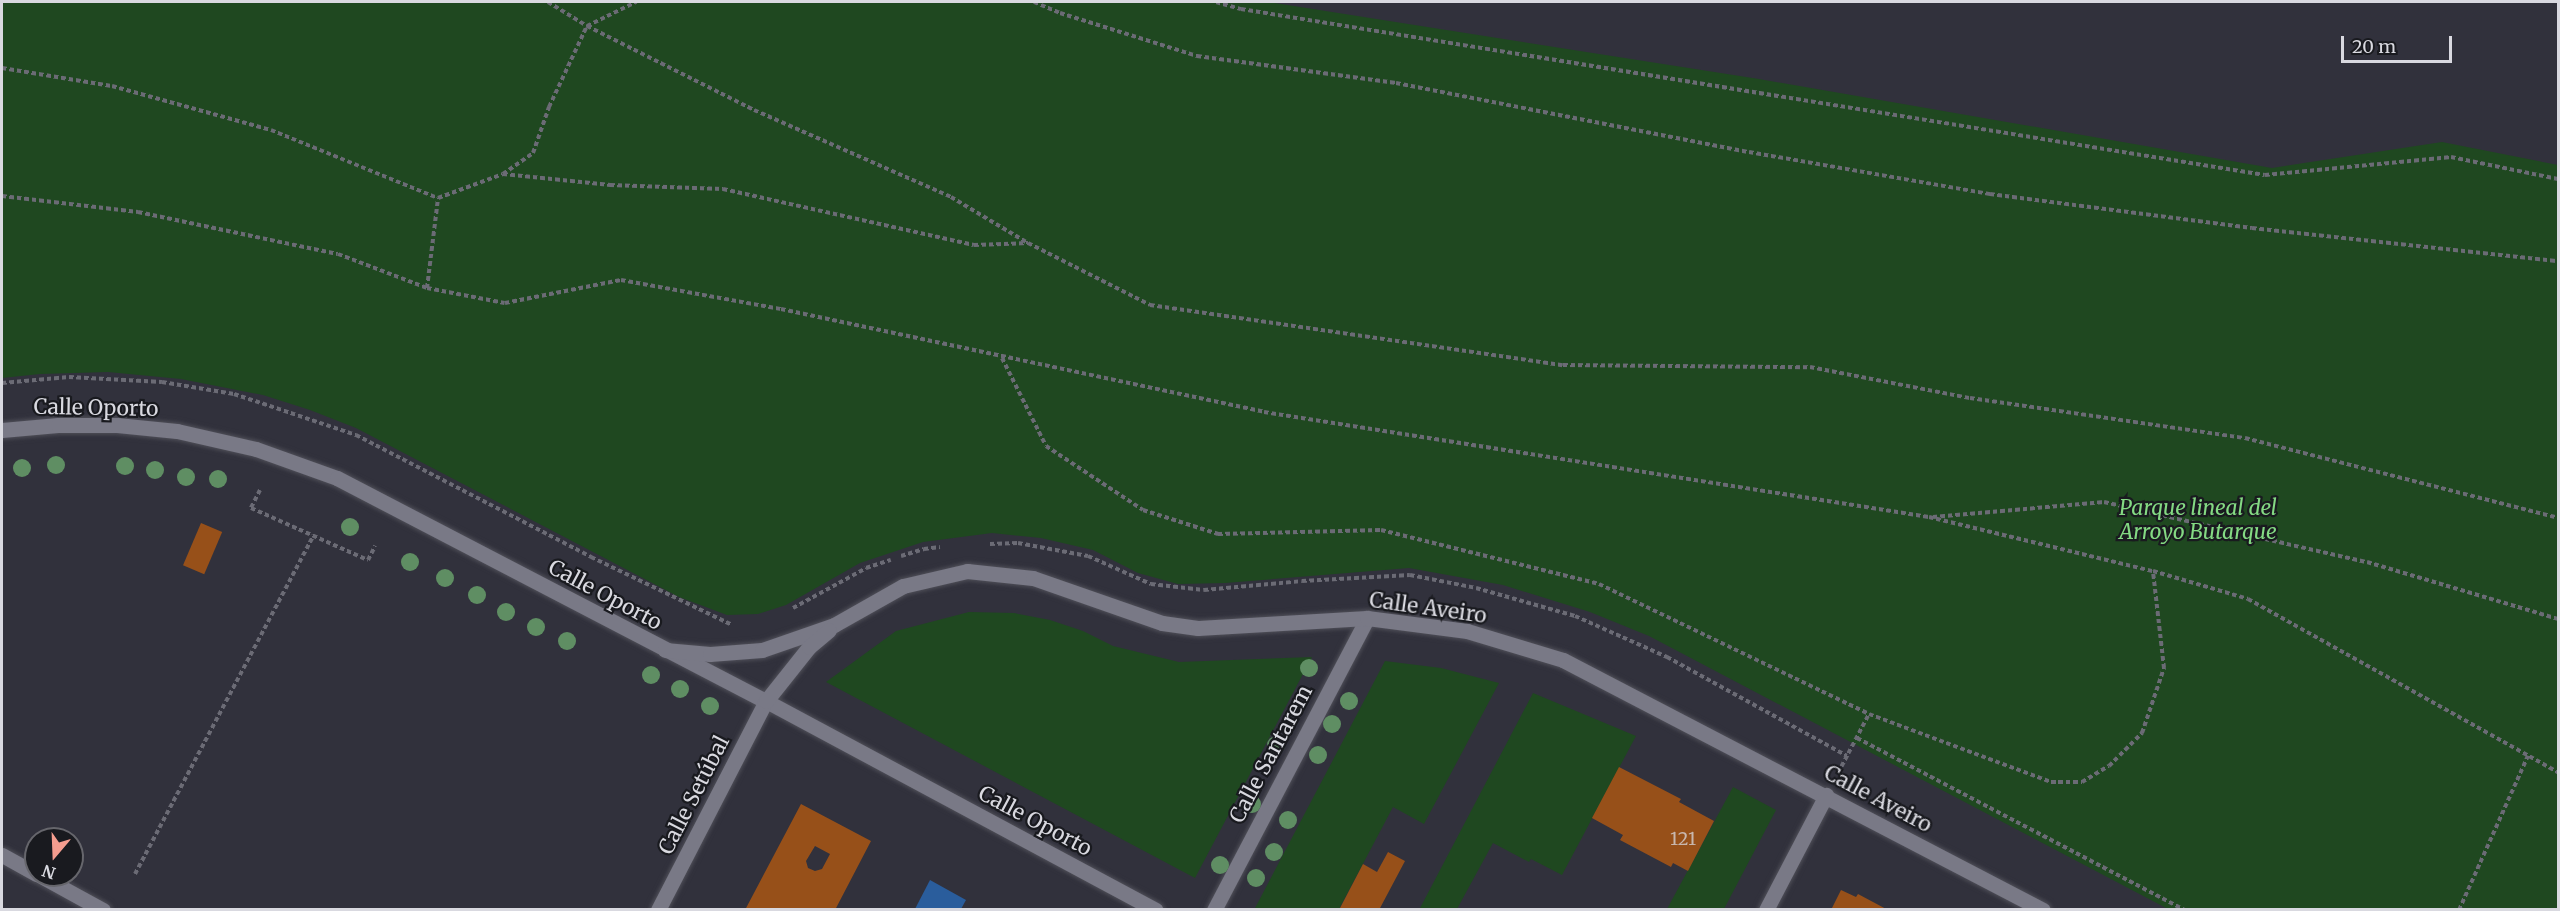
<!DOCTYPE html>
<meta charset="utf-8">
<style>
body{margin:0}
#map{position:relative;width:2560px;height:911px;overflow:hidden;background:#31313c;font-family:Merriweather,serif}
div>[style]{position:absolute}
[style*='--x']{left:calc(var(--x)*1px);top:calc(var(--y)*1px);width:calc(var(--w)*1px);rotate:calc(var(--a)*1deg)}
.green>*{inset:0;background:#1f4820}
.water>*{inset:0;background:#2a5d9c}
.building>*{inset:0;background:#975019;transform-origin:0 0}
.path>*{height:4px;margin-top:-2px;transform-origin:0;background:repeating-linear-gradient(90deg,#6b6b75 0 4.5px,transparent 0 7.5px)}
.roads{filter:drop-shadow(0 0 2px #4f4f58) drop-shadow(0 0 2px #4f4f58)}
.pedestrian>*{height:15px;margin:-7.5px;padding:0 7.5px;transform-origin:7.5px;border-radius:7.5px;background:#797986}
.minor>*{height:15px;margin:-7.5px;padding:0 7.5px;transform-origin:7.5px;border-radius:7.5px;background:#797986}
.trees>*{width:18px;height:18px;margin:-9px;border-radius:50%;background:#5f8e63}
span{translate:-50% -50%;white-space:nowrap;text-align:center;line-height:1.15;-webkit-text-stroke:4.5px #191a1f;paint-order:stroke}
.number-label{font-size:18px;color:#c8b7ae}
.number-label span{-webkit-text-stroke-width:0}
.street-label{font-size:21px;color:#d9d9e0}
.park-label{font-size:21px;color:#84da83;font-style:italic}
.frame{position:absolute;inset:0;border:3px solid #d9d9e0;pointer-events:none}
.north{position:absolute;left:24px;top:827px;width:60px;height:60px;box-sizing:border-box;background:#191a1f;border:2px solid #66666c;border-radius:50%;rotate:199deg;font-size:16px;font-weight:700;line-height:24px;text-align:center;color:#d9d9e0}
.north::after{content:'';display:block;margin:auto;width:21px;height:27px;background:#f59d8f;clip-path:polygon(50% 0,100% 100%,50% 72%,0 100%)}
.scale{position:absolute;left:2341px;top:36px;width:111px;height:27px;box-sizing:border-box;border:3px solid #d9d9e0;border-top:0;padding-left:8px;font-size:18px;line-height:21px;white-space:nowrap;color:#d9d9e0;-webkit-text-stroke:4px #191a1f;paint-order:stroke}
</style>
<div id="map">
<div class="green">
<div style="clip-path:polygon(2px 2px,1268px 2px,1759px 79px,2272px 168px,2442px 142px,2558px 165px,2558px 909px,2168px 909px,1649px 636px,1590px 612px,1503px 585px,1409px 568px,1225px 583px,1178px 584px,1138px 573px,1093px 550px,1041px 538px,992px 533px,923px 542px,860px 563px,786px 605px,758px 614px,727px 615px,679px 597px,356px 428px,310px 410px,263px 395px,181px 379px,108px 372px,40px 374px,2px 378px)"></div>
<div style="clip-path:polygon(969px 612px,1014px 613px,1050px 620px,1083px 631px,1113px 646px,1179px 662px,1312px 657px,1195px 878px,826px 682px,896px 631px)"></div>
<div style="clip-path:polygon(1385px 661px,1441px 668px,1499px 683px,1424px 824px,1393px 807px,1339px 909px,1254px 910px)"></div>
<div style="clip-path:polygon(1533px 693px,1636px 736px,1562px 875px,1531px 859px,1529px 862px,1493px 843px,1457px 909px,1419px 910px)"></div>
<div style="clip-path:polygon(1733px 787px,1776px 810px,1724px 909px,1667px 909px)"></div>
</div>
<div class="water">
<div style="clip-path:polygon(930px 880px,966px 900px,961px 909px,915px 909px)"></div>
</div>
<div class="building">
<div style="left:201px;top:523px;width:23px;height:46px;rotate:23deg"></div>
<div style="clip-path:polygon(1619px 767px,1681px 799px,1679px 802px,1714px 821px,1688px 871px,1673px 863px,1671px 867px,1620px 840px,1623px 835px,1592px 818px)"></div>
<div style="clip-path:polygon(evenodd,801px 804px,871px 841px,835px 910px,745px 910px,801px 804px,815px 846px,830px 854px,822px 869px,815px 871px,808px 868px,806px 861px,815px 846px)"></div>
<div style="clip-path:polygon(1388px 852px,1405px 861px,1379px 910px,1339px 910px,1363px 864px,1377px 872px)"></div>
<div style="clip-path:polygon(1841px 890px,1856px 897px,1858px 894px,1888px 910px,1831px 910px)"></div>
</div>
<div class="path">
<div style="--x:548;--y:2;--w:46;--a:31.6"></div>
<div style="--x:587;--y:26;--w:187;--a:26.7"></div>
<div style="--x:754;--y:110;--w:215;--a:23.8"></div>
<div style="--x:951;--y:197;--w:90;--a:30.9"></div>
<div style="--x:1028;--y:243;--w:137;--a:26.9"></div>
<div style="--x:1150;--y:305;--w:417;--a:8.3"></div>
<div style="--x:1563;--y:365;--w:247;--a:0.5"></div>
<div style="--x:1810;--y:367;--w:163;--a:11"></div>
<div style="--x:1970;--y:398;--w:278;--a:8.3"></div>
<div style="--x:2245;--y:438;--w:323;--a:14.3"></div>
<div style="--x:1034;--y:2;--w:28;--a:23"></div>
<div style="--x:1060;--y:13;--w:144;--a:17.4"></div>
<div style="--x:1197;--y:56;--w:201;--a:7.7"></div>
<div style="--x:1396;--y:83;--w:360;--a:11.1"></div>
<div style="--x:1749;--y:152;--w:245;--a:9.9"></div>
<div style="--x:1990;--y:194;--w:264;--a:7.4"></div>
<div style="--x:2252;--y:228;--w:308;--a:6.2"></div>
<div style="--x:1216;--y:2;--w:26;--a:16"></div>
<div style="--x:1241;--y:9;--w:1037;--a:9.21"></div>
<div style="--x:2265;--y:175;--w:187;--a:-5.5"></div>
<div style="--x:2451;--y:157;--w:109;--a:11.6"></div>
<div style="--x:2;--y:68;--w:111;--a:9.3"></div>
<div style="--x:112;--y:86;--w:165;--a:15.5"></div>
<div style="--x:271;--y:130;--w:180;--a:22.2"></div>
<div style="--x:438;--y:198;--w:69;--a:-20.3"></div>
<div style="--x:503;--y:174;--w:37;--a:-35"></div>
<div style="--x:533;--y:153;--w:49;--a:-70.8"></div>
<div style="--x:549;--y:107;--w:89;--a:-64.9"></div>
<div style="--x:587;--y:26;--w:55;--a:-26.1"></div>
<div style="--x:503;--y:174;--w:108;--a:5.9"></div>
<div style="--x:610;--y:185;--w:113;--a:2"></div>
<div style="--x:723;--y:189;--w:257;--a:12.6"></div>
<div style="--x:974;--y:245;--w:54;--a:-2.1"></div>
<div style="--x:2;--y:196;--w:137;--a:6.7"></div>
<div style="--x:138;--y:212;--w:204;--a:11.9"></div>
<div style="--x:338;--y:254;--w:95;--a:20.9"></div>
<div style="--x:427;--y:288;--w:79;--a:10.9"></div>
<div style="--x:505;--y:303;--w:118;--a:-11.2"></div>
<div style="--x:621;--y:280;--w:163;--a:10.3"></div>
<div style="--x:781;--y:309;--w:494;--a:12"></div>
<div style="--x:1264;--y:412;--w:673;--a:8.97"></div>
<div style="--x:1929;--y:517;--w:230;--a:13.6"></div>
<div style="--x:2153;--y:571;--w:99;--a:16.4"></div>
<div style="--x:2248;--y:599;--w:355;--a:29.2"></div>
<div style="--x:427;--y:288;--w:91;--a:-83"></div>
<div style="--x:1002;--y:358;--w:98;--a:63.4"></div>
<div style="--x:1046;--y:446;--w:116;--a:33.4"></div>
<div style="--x:1143;--y:510;--w:79;--a:17.7"></div>
<div style="--x:1218;--y:534;--w:163;--a:-1.4"></div>
<div style="--x:1381;--y:530;--w:225;--a:13.9"></div>
<div style="--x:1599;--y:584;--w:300;--a:25.7"></div>
<div style="--x:2;--y:383;--w:67;--a:-5.1"></div>
<div style="--x:69;--y:377;--w:93;--a:3.1"></div>
<div style="--x:162;--y:382;--w:73;--a:9.5"></div>
<div style="--x:234;--y:394;--w:129;--a:18.6"></div>
<div style="--x:356;--y:435;--w:265;--a:27.4"></div>
<div style="--x:591;--y:557;--w:157;--a:25.7"></div>
<div style="--x:260;--y:490;--w:20;--a:117"></div>
<div style="--x:251;--y:508;--w:128;--a:24"></div>
<div style="--x:368;--y:560;--w:16;--a:-63"></div>
<div style="--x:1933;--y:517;--w:172;--a:-5"></div>
<div style="--x:2104;--y:502;--w:270;--a:12.9"></div>
<div style="--x:2367;--y:562;--w:199;--a:16.6"></div>
<div style="--x:990;--y:544;--w:28;--a:-2"></div>
<div style="--x:1018;--y:543;--w:71;--a:10.5"></div>
<div style="--x:1088;--y:556;--w:69;--a:24"></div>
<div style="--x:1151;--y:584;--w:53;--a:6.5"></div>
<div style="--x:1204;--y:590;--w:98;--a:-5.2"></div>
<div style="--x:1302;--y:581;--w:108;--a:-3.2"></div>
<div style="--x:1410;--y:575;--w:67;--a:11.1"></div>
<div style="--x:1476;--y:588;--w:103;--a:15.8"></div>
<div style="--x:1575;--y:616;--w:101;--a:24"></div>
<div style="--x:1667;--y:657;--w:205;--a:28.8"></div>
<div style="--x:901;--y:556;--w:24;--a:-17"></div>
<div style="--x:924;--y:549;--w:16;--a:-7"></div>
<div style="--x:793;--y:608;--w:83;--a:-28.7"></div>
<div style="--x:866;--y:568;--w:26;--a:-18"></div>
<div style="--x:1857;--y:738;--w:370;--a:27.7"></div>
<div style="--x:1838;--y:773;--w:67;--a:-62.3"></div>
<div style="--x:1869;--y:714;--w:194;--a:20.5"></div>
<div style="--x:2051;--y:782;--w:31;--a:0"></div>
<div style="--x:2082;--y:782;--w:31;--a:-31"></div>
<div style="--x:2109;--y:766;--w:47;--a:-45"></div>
<div style="--x:2142;--y:733;--w:69;--a:-71.3"></div>
<div style="--x:2164;--y:668;--w:98;--a:-96.5"></div>
<div style="--x:135;--y:874;--w:383;--a:-62.2"></div>
<div style="--x:2459;--y:910;--w:169;--a:-65.9"></div>
</div>
<div class="roads">
<div class="pedestrian">
<div style="--x:1214;--y:910;--w:330;--a:-62.3"></div>
</div>
<div class="minor">
<div style="--x:2;--y:430;--w:56;--a:-5.1"></div>
<div style="--x:58;--y:425;--w:59;--a:0"></div>
<div style="--x:117;--y:425;--w:60;--a:5.7"></div>
<div style="--x:177;--y:431;--w:81;--a:12.8"></div>
<div style="--x:256;--y:449;--w:86;--a:19.7"></div>
<div style="--x:337;--y:478;--w:483;--a:27.5"></div>
<div style="--x:766;--y:701;--w:442;--a:28.2"></div>
<div style="--x:665;--y:650;--w:45;--a:5.1"></div>
<div style="--x:710;--y:654;--w:52;--a:-4.4"></div>
<div style="--x:762;--y:650;--w:76;--a:-19.1"></div>
<div style="--x:834;--y:625;--w:79;--a:-29.5"></div>
<div style="--x:903;--y:586;--w:66;--a:-13.2"></div>
<div style="--x:967;--y:571;--w:66;--a:6.1"></div>
<div style="--x:1033;--y:578;--w:137;--a:19.2"></div>
<div style="--x:1162;--y:623;--w:36;--a:8"></div>
<div style="--x:1198;--y:628;--w:169;--a:-3.4"></div>
<div style="--x:1367;--y:618;--w:101;--a:7.4"></div>
<div style="--x:1467;--y:631;--w:100;--a:16.8"></div>
<div style="--x:1563;--y:660;--w:541;--a:27.51"></div>
<div style="--x:2;--y:855;--w:39;--a:29"></div>
<div style="--x:39;--y:875;--w:73;--a:28.7"></div>
<div style="--x:658;--y:910;--w:235;--a:-62.7"></div>
<div style="--x:766;--y:701;--w:69;--a:-51.5"></div>
<div style="--x:809;--y:647;--w:26;--a:-40"></div>
<div style="--x:1766;--y:910;--w:130;--a:-62.4"></div>
</div>
</div>
<div class="trees">
<div style="left:56px;top:465px"></div>
<div style="left:125px;top:466px"></div>
<div style="left:22px;top:468px"></div>
<div style="left:155px;top:470px"></div>
<div style="left:186px;top:477px"></div>
<div style="left:218px;top:479px"></div>
<div style="left:350px;top:527px"></div>
<div style="left:410px;top:562px"></div>
<div style="left:445px;top:578px"></div>
<div style="left:477px;top:595px"></div>
<div style="left:506px;top:612px"></div>
<div style="left:536px;top:627px"></div>
<div style="left:567px;top:641px"></div>
<div style="left:1309px;top:668px"></div>
<div style="left:651px;top:675px"></div>
<div style="left:680px;top:689px"></div>
<div style="left:1349px;top:701px"></div>
<div style="left:710px;top:706px"></div>
<div style="left:1332px;top:724px"></div>
<div style="left:1276px;top:745px"></div>
<div style="left:1318px;top:755px"></div>
<div style="left:1252px;top:804px"></div>
<div style="left:1288px;top:820px"></div>
<div style="left:1274px;top:852px"></div>
<div style="left:1220px;top:865px"></div>
<div style="left:1256px;top:878px"></div>
</div>
<div class="number-label">
<span style="left:1683px;top:839px">121</span>
</div>
<div class="street-label">
<span style="left:96px;top:408px;rotate:1deg">Calle Oporto</span>
<span style="left:605px;top:595px;rotate:28deg">Calle Oporto</span>
<span style="left:1428px;top:608px;rotate:8deg">Calle Aveiro</span>
<span style="left:1271px;top:754px;rotate:-62deg">Calle Santarem</span>
<span style="left:694px;top:795px;rotate:-63deg">Calle Setúbal</span>
<span style="left:1878px;top:799px;rotate:28deg">Calle Aveiro</span>
<span style="left:1035px;top:821px;rotate:28deg">Calle Oporto</span>
</div>
<div class="park-label">
<span style="left:2198px;top:520px">Parque lineal del<br>Arroyo Butarque</span>
</div>
<div class="frame"></div>
<div class="north">N</div>
<div class="scale">20 m</div>
</div>
